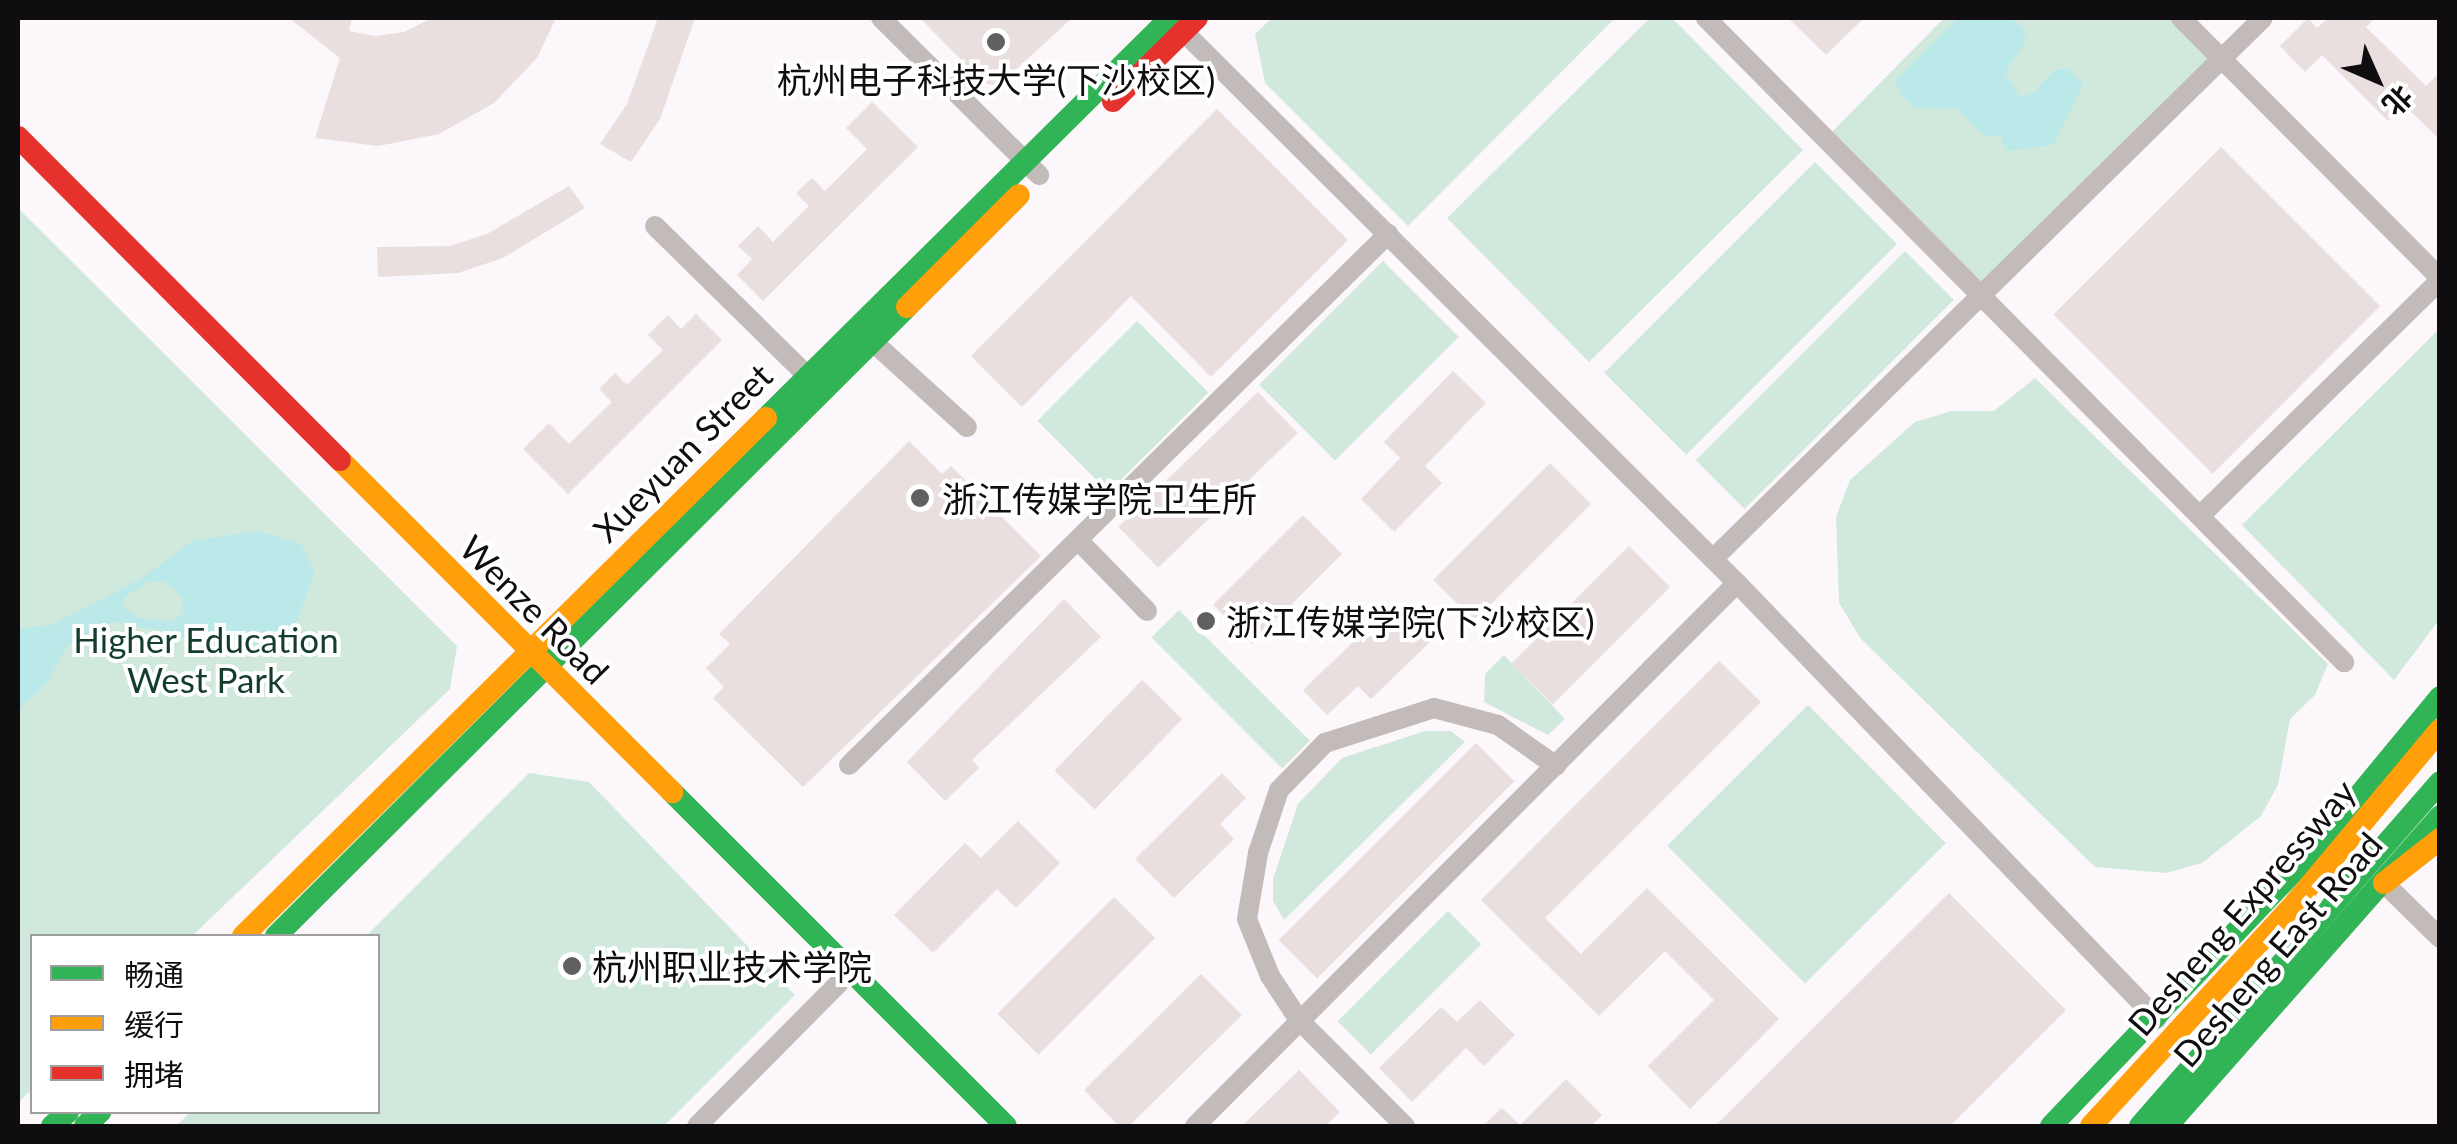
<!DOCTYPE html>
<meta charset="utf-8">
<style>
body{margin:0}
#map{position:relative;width:2457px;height:1144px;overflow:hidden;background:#fbf7fb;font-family:Lato,"Noto Sans SC",sans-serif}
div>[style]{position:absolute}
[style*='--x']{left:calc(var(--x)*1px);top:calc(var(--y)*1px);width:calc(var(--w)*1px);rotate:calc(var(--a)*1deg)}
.green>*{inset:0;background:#d1e9dd;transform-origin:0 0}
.water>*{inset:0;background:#bbe8e9}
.building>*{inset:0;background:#e9dfde;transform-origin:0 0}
.street>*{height:20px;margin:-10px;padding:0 10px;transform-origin:10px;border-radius:10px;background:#c2bbba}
.fast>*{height:22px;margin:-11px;padding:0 11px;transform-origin:11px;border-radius:11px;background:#30b455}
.slow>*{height:22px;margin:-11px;padding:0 11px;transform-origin:11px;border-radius:11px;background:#ff9f0a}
.jam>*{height:22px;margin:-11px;padding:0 11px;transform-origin:11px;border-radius:11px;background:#e5322d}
.dots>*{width:28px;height:28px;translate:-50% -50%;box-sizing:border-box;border:5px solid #fff;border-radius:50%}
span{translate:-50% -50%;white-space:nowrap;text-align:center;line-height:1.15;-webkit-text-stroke:8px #fff;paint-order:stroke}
.poi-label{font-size:35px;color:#0f0d10}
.left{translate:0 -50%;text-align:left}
.street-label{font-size:35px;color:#0f0d10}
.park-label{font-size:35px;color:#143e2b}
.frame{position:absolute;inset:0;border:20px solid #0f0d10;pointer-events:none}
.legend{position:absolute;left:30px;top:934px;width:350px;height:180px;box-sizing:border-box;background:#fff;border:2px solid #9f9e9f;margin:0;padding:12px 18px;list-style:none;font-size:30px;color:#0f0d10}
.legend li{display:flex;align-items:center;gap:20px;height:50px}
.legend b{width:50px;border:2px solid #9f9e9f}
.north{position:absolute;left:2327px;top:30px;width:100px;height:100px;-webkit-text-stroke:8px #fff;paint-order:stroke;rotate:135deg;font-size:28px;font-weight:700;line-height:40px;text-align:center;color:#0f0d10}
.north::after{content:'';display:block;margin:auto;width:35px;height:45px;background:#0f0d10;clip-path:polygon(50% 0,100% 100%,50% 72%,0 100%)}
</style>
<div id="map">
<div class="green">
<div style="clip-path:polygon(1272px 18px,1615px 18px,1408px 226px,1265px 83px,1255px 34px)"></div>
<div style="clip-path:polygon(1650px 18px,1672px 18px,1803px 150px,1589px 362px,1447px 218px)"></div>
<div style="clip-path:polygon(1944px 18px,2181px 18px,2222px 58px,1981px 296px,1825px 139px)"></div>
<div style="left:1815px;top:162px;width:116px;height:298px;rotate:45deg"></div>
<div style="clip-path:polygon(18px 208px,457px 646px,450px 689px,192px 936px,32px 936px,32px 1089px,18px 1103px)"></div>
<div style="left:1905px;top:251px;width:69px;height:296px;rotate:45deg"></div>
<div style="left:1383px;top:261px;width:107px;height:175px;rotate:45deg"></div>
<div style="left:1137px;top:321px;width:101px;height:141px;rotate:45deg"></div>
<div style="clip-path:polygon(2439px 329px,2439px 620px,2394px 680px,2242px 525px)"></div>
<div style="clip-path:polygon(2035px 378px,2328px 664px,2315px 695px,2290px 719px,2278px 785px,2261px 816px,2202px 863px,2166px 873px,2095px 867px,1861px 639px,1839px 603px,1836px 517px,1850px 480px,1915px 422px,1952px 411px,1994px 411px)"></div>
<div style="left:1179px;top:610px;width:185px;height:39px;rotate:45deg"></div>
<div style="clip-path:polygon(1504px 655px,1565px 719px,1548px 735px,1484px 702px,1485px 674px)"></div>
<div style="left:1808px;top:705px;width:195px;height:199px;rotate:45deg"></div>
<div style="clip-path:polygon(1425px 731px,1451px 731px,1465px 742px,1284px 920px,1273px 901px,1273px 879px,1298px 804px,1342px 758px)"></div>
<div style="clip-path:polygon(529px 773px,589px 782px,795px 995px,664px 1126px,176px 1126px,191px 1112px,378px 1112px,378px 936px,366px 936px)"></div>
<div style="left:1448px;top:911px;width:47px;height:156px;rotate:45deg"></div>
</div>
<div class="water">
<div style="clip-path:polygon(1958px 18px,2010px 18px,2023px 28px,2026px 40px,2005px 73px,2020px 97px,2035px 92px,2054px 70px,2068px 69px,2083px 85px,2053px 145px,2007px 151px,2000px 136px,1985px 137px,1957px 109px,1915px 108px,1902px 95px,1895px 81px)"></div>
<div style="clip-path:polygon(evenodd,256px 531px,300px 543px,315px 571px,290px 640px,208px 652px,177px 634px,113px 622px,67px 646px,46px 684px,18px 710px,18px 629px,53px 624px,142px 578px,192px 541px,256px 531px,149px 581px,165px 582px,182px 598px,183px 612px,173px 621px,138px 618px,124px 607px,124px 598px,149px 581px)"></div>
</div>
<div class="building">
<div style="clip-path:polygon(289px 18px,352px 18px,349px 31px,376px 36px,404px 32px,432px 18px,556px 18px,537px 58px,494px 103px,439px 134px,378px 146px,315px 138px,340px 58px)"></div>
<div style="clip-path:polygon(658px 18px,695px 18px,660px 119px,631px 162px,600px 144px,627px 104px)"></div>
<div style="clip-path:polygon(920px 18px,1072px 18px,998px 86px,984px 83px)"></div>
<div style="clip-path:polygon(1788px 18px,1864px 18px,1826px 55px)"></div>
<div style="clip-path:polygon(2308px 18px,2317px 28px,2328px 18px,2375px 18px,2366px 27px,2426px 86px,2440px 72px,2440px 140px,2404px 105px,2388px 121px,2322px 55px,2305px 72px,2280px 46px)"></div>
<div style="clip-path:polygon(872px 102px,918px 147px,763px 301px,737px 275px,752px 259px,738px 246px,758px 226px,773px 242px,809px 206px,796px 193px,812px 178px,825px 191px,867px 149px,846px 128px)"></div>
<div style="clip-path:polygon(1217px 109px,1348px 240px,1211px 377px,1131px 296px,1022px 407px,971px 356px)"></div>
<div style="left:2221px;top:147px;width:225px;height:237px;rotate:45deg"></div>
<div style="clip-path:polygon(569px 186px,585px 208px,503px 258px,458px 273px,378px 277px,377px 247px,450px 246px,487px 234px)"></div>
<div style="clip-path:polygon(696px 314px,722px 340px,568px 494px,523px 449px,549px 423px,569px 444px,612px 402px,599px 389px,615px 373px,627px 385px,663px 350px,648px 335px,668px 315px,681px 329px)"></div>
<div style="clip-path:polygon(1453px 371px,1486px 403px,1425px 466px,1442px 483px,1394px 532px,1361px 499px,1400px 458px,1384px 442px)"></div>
<div style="left:1258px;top:392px;width:57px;height:194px;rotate:46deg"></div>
<div style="clip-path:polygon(909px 441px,942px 474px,951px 466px,1041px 556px,803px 787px,713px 698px,724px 687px,706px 668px,730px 644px,719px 634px)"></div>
<div style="left:1550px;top:463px;width:58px;height:165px;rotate:45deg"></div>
<div style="left:1303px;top:515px;width:55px;height:127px;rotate:45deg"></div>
<div style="left:1629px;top:546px;width:58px;height:166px;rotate:45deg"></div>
<div style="clip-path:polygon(1064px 599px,1101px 637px,972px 760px,979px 768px,945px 801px,907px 762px)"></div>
<div style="clip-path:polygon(1395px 602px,1432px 640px,1371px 699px,1358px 686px,1327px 715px,1303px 690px)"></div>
<div style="clip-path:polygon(1719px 661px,1761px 702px,1545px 918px,1581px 954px,1647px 888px,1779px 1019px,1690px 1109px,1648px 1066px,1714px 1000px,1665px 951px,1599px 1016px,1481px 900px)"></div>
<div style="left:1142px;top:680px;width:56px;height:126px;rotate:44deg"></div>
<div style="left:1476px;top:743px;width:54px;height:279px;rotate:45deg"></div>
<div style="clip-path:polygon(1222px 773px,1246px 798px,1220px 824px,1234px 839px,1174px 898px,1135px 859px)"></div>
<div style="clip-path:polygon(1018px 821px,1060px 863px,1016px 908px,997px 889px,933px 953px,894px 915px,965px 843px,981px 858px)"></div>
<div style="clip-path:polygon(1949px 893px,2066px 1010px,1950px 1126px,1715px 1126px)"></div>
<div style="left:1114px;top:897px;width:58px;height:165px;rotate:45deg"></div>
<div style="clip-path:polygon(1201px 974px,1242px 1015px,1129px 1126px,1119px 1126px,1084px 1090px)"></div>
<div style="clip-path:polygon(1480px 1000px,1515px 1035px,1484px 1066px,1466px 1048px,1412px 1102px,1379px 1068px,1441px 1007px,1457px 1022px)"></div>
<div style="clip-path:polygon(1299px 1070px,1340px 1112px,1325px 1126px,1242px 1126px)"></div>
<div style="clip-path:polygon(1566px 1079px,1602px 1115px,1591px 1126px,1483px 1126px,1502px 1108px,1520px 1125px)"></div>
</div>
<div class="street">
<div style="--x:881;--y:18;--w:223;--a:44.8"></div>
<div style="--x:1706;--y:18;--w:907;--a:45.27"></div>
<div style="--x:2181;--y:18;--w:367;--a:45.1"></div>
<div style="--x:1183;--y:31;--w:782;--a:44.9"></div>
<div style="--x:1737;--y:583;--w:605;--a:46.07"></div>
<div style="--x:655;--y:226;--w:228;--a:44.5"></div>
<div style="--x:872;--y:341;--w:128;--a:42.2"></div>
<div style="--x:2200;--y:516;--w:337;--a:-44.5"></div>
<div style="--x:1078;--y:540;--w:99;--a:45.8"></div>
<div style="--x:1713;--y:559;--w:771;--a:-44.53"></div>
<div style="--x:849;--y:765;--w:757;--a:-44.57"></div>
<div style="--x:2384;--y:883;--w:78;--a:44.5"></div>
<div style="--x:697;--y:1126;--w:217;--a:-45.2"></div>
<div style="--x:1195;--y:1126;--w:767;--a:-45.05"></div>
<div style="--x:1405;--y:1126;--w:150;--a:-135"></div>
<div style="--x:1299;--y:1020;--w:53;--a:-123.4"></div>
<div style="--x:1270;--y:976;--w:61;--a:-112"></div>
<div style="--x:1247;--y:919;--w:67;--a:-80.5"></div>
<div style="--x:1258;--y:853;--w:66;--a:-71.6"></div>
<div style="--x:1279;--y:790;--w:66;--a:-45.6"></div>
<div style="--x:1325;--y:743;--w:114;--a:-17.8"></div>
<div style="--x:1434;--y:708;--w:66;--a:14.9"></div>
<div style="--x:1498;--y:725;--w:71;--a:35.3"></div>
</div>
<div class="fast">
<div style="--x:766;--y:418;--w:569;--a:-44.71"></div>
<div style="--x:672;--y:792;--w:472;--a:45"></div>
<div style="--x:276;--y:936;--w:891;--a:-44.91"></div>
<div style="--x:52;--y:1126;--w:21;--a:-41"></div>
<div style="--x:85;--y:1126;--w:21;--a:-43"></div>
<div style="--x:2051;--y:1126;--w:381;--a:-46.4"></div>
<div style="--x:2314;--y:850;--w:198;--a:-50.5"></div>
<div style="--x:2140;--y:1126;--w:456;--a:-48.9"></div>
<div style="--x:2167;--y:1126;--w:413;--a:-48.6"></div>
</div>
<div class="slow">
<div style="--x:907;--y:307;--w:158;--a:-45"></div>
<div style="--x:340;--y:460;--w:470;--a:45"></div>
<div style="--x:2384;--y:883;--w:71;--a:-38.2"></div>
<div style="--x:243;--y:936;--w:736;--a:-44.72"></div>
<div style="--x:2091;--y:1126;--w:304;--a:-47.5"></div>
<div style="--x:2296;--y:902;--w:224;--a:-50.1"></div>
</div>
<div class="jam">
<div style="--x:1113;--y:101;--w:118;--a:-44.7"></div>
<div style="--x:18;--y:137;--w:456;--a:45.1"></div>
</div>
<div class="dots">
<div style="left:996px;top:42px;background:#625f62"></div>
<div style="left:920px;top:498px;background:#625f62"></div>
<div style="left:1206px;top:621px;background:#625f62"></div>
<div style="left:572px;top:966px;background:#625f62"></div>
</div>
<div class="poi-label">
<span style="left:996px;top:79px">杭州电子科技大学(下沙校区)</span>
<span class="left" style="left:942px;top:498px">浙江传媒学院卫生所</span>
<span class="left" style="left:1226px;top:621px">浙江传媒学院(下沙校区)</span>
<span class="left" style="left:592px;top:966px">杭州职业技术学院</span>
</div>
<div class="street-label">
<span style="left:682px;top:452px;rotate:-45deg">Xueyuan Street</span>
<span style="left:535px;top:609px;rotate:45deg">Wenze Road</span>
<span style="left:2241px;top:907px;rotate:-49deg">Desheng Expressway</span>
<span style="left:2277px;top:949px;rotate:-49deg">Desheng East Road</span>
</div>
<div class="park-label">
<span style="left:206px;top:659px">Higher Education<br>West Park</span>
</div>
<div class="frame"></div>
<ul class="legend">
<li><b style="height:12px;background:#30b455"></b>畅通</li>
<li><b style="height:12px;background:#ff9f0a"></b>缓行</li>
<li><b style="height:12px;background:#e5322d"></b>拥堵</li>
</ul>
<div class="north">北</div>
</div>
